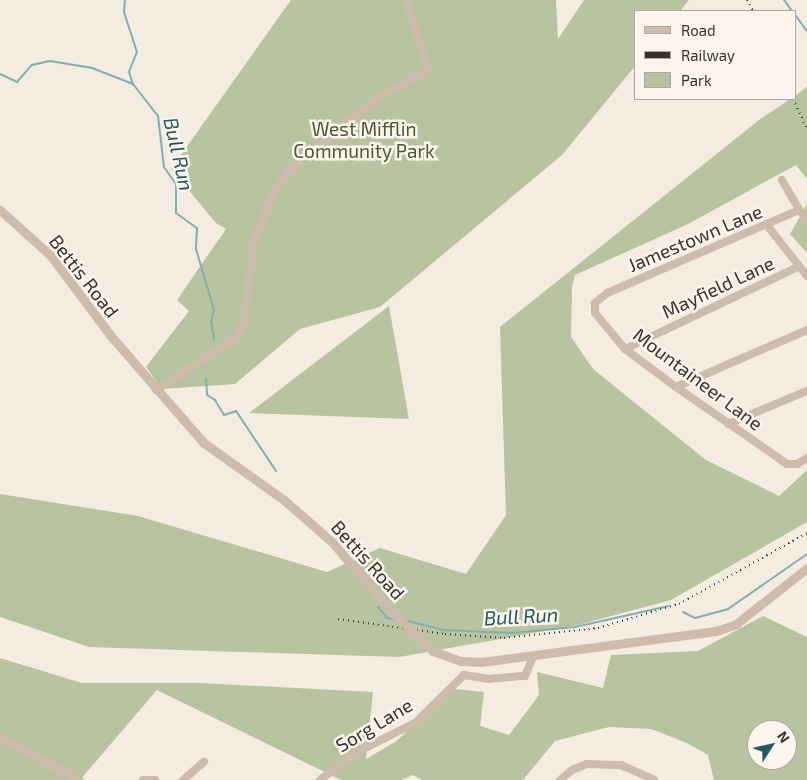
<!DOCTYPE html>
<style>
body{margin:0}
#map{position:relative;width:807px;height:780px;overflow:hidden;background:#f4ebe1;font-family:"Exo 2",sans-serif}
div>[style]{position:absolute}
[style*='--x']{left:calc(var(--x)*1px);top:calc(var(--y)*1px);width:calc(var(--w)*1px);rotate:calc(var(--a)*1deg)}
.green>*{inset:0;background:#b8c4a0}
.stream>*{height:2px;margin:-1px;padding:0 1px;transform-origin:1px;border-radius:1px;background:#7fb0b2}
.minor>*{height:8px;margin:-4px;padding:0 4px;transform-origin:4px;border-radius:4px;background:#cdbbac}
.tertiary>*{height:9px;margin:-4.5px;padding:0 4.5px;transform-origin:4.5px;border-radius:4.5px;background:#cdbbac}
.rail>*{height:2px;margin-top:-1px;transform-origin:0;background:repeating-linear-gradient(90deg,#3b302b 0 1px,transparent 0 5px)}
.tertiary-bridge>*{height:9px;margin:-4.5px;padding:0 4.5px;transform-origin:4.5px;border-radius:4.5px;background:#cdbbac}
span{translate:-50% -50%;white-space:nowrap;text-align:center;line-height:1.15;-webkit-text-stroke:5px #fbf5ee;paint-order:stroke}
.park-label{font-size:19px;color:#4a5a2e}
.street-label{font-size:19px;color:#3b302b}
.water-label{font-size:20px;color:#1f5a5e;font-style:italic}
.legend{position:absolute;left:634px;top:10px;width:162px;height:90px;box-sizing:border-box;background:#fbf5ee;border:1px solid #aea6a0;margin:0;padding:6px 9px;list-style:none;font-size:15px;color:#3b302b}
.legend li{display:flex;align-items:center;gap:10px;height:25px}
.legend b{width:25px;border:1px solid #aea6a0}
.north{position:absolute;left:747px;top:720px;width:50px;height:50px;box-sizing:border-box;background:#fbf5ee;border:1px solid #aea6a0;border-radius:50%;rotate:55deg;font-size:14px;font-weight:700;line-height:20px;text-align:center;color:#3b302b}
.north::after{content:'';display:block;margin:auto;width:18px;height:22px;background:#1f5a5e;clip-path:polygon(50% 0,100% 100%,50% 72%,0 100%)}
</style>
<div id="map">
<div class="green">
<div style="clip-path:polygon(291px 0,556px 0,558px 39px,584px 0,689px 0,680px 11px,636px 11px,636px 65px,562px 155px,380px 307px,300px 329px,235px 384px,162px 389px,146px 367px,189px 311px,177px 300px,226px 229px,216px 223px,171px 169px)"></div>
<div style="clip-path:polygon(807px 87px,807px 179px,796px 165px,688px 224px,575px 275px,572px 287px,571px 337px,593px 369px,706px 460px,779px 496px,807px 470px,807px 522px,671px 600px,578px 625px,399px 657px,89px 647px,0 617px,0 494px,138px 516px,327px 572px,380px 548px,466px 574px,506px 515px,500px 327px,759px 120px,790px 99px,796px 99px,796px 95px)"></div>
<div style="clip-path:polygon(807px 204px,807px 253px,790px 234px)"></div>
<div style="clip-path:polygon(389px 306px,409px 419px,249px 413px)"></div>
<div style="clip-path:polygon(evenodd,763px 616px,807px 637px,807px 780px,714px 780px,708px 755px,687px 743px,651px 729px,609px 727px,555px 741px,523px 780px,422px 780px,413px 775px,401px 780px,341px 780px,157px 690px,80px 780px,0 780px,0 658px,82px 683px,199px 683px,373px 692px,366px 759px,395px 742px,455px 689px,484px 692px,480px 726px,509px 735px,539px 695px,537px 672px,603px 688px,611px 655px,698px 651px,763px 616px,757px 730px,787px 730px,787px 760px,757px 760px,757px 730px)"></div>
</div>
<div class="stream">
<div style="--x:125;--y:0;--w:12;--a:95"></div>
<div style="--x:124;--y:12;--w:42;--a:72"></div>
<div style="--x:137;--y:52;--w:22;--a:112"></div>
<div style="--x:129;--y:72;--w:13;--a:72"></div>
<div style="--x:784;--y:0;--w:14;--a:54"></div>
<div style="--x:796;--y:16;--w:19;--a:54"></div>
<div style="--x:0;--y:74;--w:19;--a:25"></div>
<div style="--x:17;--y:82;--w:23;--a:-49"></div>
<div style="--x:32;--y:65;--w:18;--a:-13"></div>
<div style="--x:50;--y:61;--w:43;--a:9.5"></div>
<div style="--x:92;--y:68;--w:44;--a:21.3"></div>
<div style="--x:133;--y:84;--w:41;--a:52"></div>
<div style="--x:158;--y:116;--w:51;--a:83.3"></div>
<div style="--x:164;--y:167;--w:21;--a:55"></div>
<div style="--x:176;--y:184;--w:29;--a:90"></div>
<div style="--x:176;--y:213;--w:26;--a:36"></div>
<div style="--x:197;--y:228;--w:21;--a:93"></div>
<div style="--x:196;--y:249;--w:64;--a:73.6"></div>
<div style="--x:214;--y:310;--w:11;--a:105"></div>
<div style="--x:211;--y:321;--w:19;--a:81"></div>
<div style="--x:206;--y:379;--w:16;--a:86"></div>
<div style="--x:207;--y:395;--w:9;--a:32"></div>
<div style="--x:215;--y:400;--w:17;--a:59"></div>
<div style="--x:224;--y:415;--w:13;--a:-18"></div>
<div style="--x:236;--y:411;--w:72;--a:56.3"></div>
<div style="--x:378;--y:607;--w:14;--a:51"></div>
<div style="--x:387;--y:618;--w:6;--a:9"></div>
<div style="--x:683;--y:612;--w:13;--a:27"></div>
<div style="--x:695;--y:618;--w:34;--a:-15"></div>
<div style="--x:728;--y:609;--w:96;--a:-34.8"></div>
<div style="--x:408;--y:621;--w:36;--a:14"></div>
<div style="--x:443;--y:630;--w:69;--a:2.5"></div>
<div style="--x:512;--y:633;--w:63;--a:-5.4"></div>
<div style="--x:575;--y:627;--w:96;--a:-12.6"></div>
</div>
<div class="minor">
<div style="--x:782;--y:180;--w:34;--a:60"></div>
<div style="--x:807;--y:219;--w:12;--a:-132"></div>
<div style="--x:799;--y:210;--w:209;--a:156.6"></div>
<div style="--x:607;--y:293;--w:16;--a:140"></div>
<div style="--x:595;--y:303;--w:10;--a:90"></div>
<div style="--x:595;--y:313;--w:47;--a:50.2"></div>
<div style="--x:625;--y:349;--w:64;--a:36.7"></div>
<div style="--x:676;--y:387;--w:135;--a:34.7"></div>
<div style="--x:787;--y:464;--w:10;--a:0"></div>
<div style="--x:797;--y:464;--w:12;--a:-31"></div>
<div style="--x:766;--y:224;--w:66;--a:51.7"></div>
<div style="--x:625;--y:349;--w:191;--a:-25.4"></div>
<div style="--x:676;--y:387;--w:143;--a:-23.5"></div>
<div style="--x:156;--y:390;--w:98;--a:-33.4"></div>
<div style="--x:238;--y:336;--w:12;--a:-66"></div>
<div style="--x:243;--y:325;--w:86;--a:-82.6"></div>
<div style="--x:254;--y:240;--w:56;--a:-67.1"></div>
<div style="--x:276;--y:188;--w:19;--a:-55"></div>
<div style="--x:287;--y:172;--w:113;--a:-39.6"></div>
<div style="--x:374;--y:100;--w:62;--a:-29.1"></div>
<div style="--x:428;--y:70;--w:73;--a:-107.4"></div>
<div style="--x:728;--y:424;--w:86;--a:-22.7"></div>
<div style="--x:143;--y:780;--w:12;--a:0"></div>
<div style="--x:183;--y:780;--w:28;--a:-41"></div>
<div style="--x:320;--y:780;--w:46;--a:-37.1"></div>
<div style="--x:357;--y:752;--w:65;--a:-26.6"></div>
<div style="--x:415;--y:723;--w:69;--a:-44.4"></div>
<div style="--x:464;--y:675;--w:24;--a:9"></div>
<div style="--x:488;--y:679;--w:37;--a:-5"></div>
<div style="--x:525;--y:676;--w:21;--a:-67"></div>
<div style="--x:560;--y:780;--w:16;--a:-40"></div>
<div style="--x:572;--y:770;--w:16;--a:-22"></div>
<div style="--x:587;--y:764;--w:34;--a:2"></div>
<div style="--x:621;--y:765;--w:36;--a:24"></div>
</div>
<div class="tertiary">
<div style="--x:0;--y:210;--w:69;--a:42"></div>
<div style="--x:51;--y:256;--w:99;--a:53.2"></div>
<div style="--x:110;--y:335;--w:143;--a:49"></div>
<div style="--x:204;--y:443;--w:98;--a:35.5"></div>
<div style="--x:284;--y:500;--w:64;--a:41.2"></div>
<div style="--x:332;--y:542;--w:95;--a:49.3"></div>
<div style="--x:433;--y:651;--w:30;--a:20"></div>
<div style="--x:461;--y:661;--w:20;--a:3"></div>
<div style="--x:481;--y:662;--w:237;--a:-7.5"></div>
<div style="--x:716;--y:631;--w:21;--a:-19"></div>
<div style="--x:736;--y:624;--w:90;--a:-38.3"></div>
<div style="--x:0;--y:737;--w:90;--a:28.6"></div>
</div>
<div class="rail">
<div style="--x:747;--y:0;--w:13;--a:61"></div>
<div style="--x:793;--y:99;--w:33;--a:65"></div>
<div style="--x:338;--y:619;--w:108;--a:8"></div>
<div style="--x:445;--y:634;--w:59;--a:3.9"></div>
<div style="--x:504;--y:638;--w:95;--a:-6.1"></div>
<div style="--x:598;--y:628;--w:84;--a:-16.5"></div>
<div style="--x:679;--y:604;--w:146;--a:-29"></div>
</div>
<div class="tertiary-bridge">
<div style="--x:394;--y:614;--w:54;--a:43.5"></div>
</div>
<div class="park-label">
<span style="left:364px;top:140px">West Mifflin<br>Community Park</span>
</div>
<div class="street-label">
<span style="left:695px;top:238px;rotate:-23deg">Jamestown Lane</span>
<span style="left:84px;top:276px;rotate:52deg">Bettis Road</span>
<span style="left:718px;top:287px;rotate:-25deg">Mayfield Lane</span>
<span style="left:698px;top:379px;rotate:37deg">Mountaineer Lane</span>
<span style="left:368px;top:560px;rotate:48deg">Bettis Road</span>
<span style="left:374px;top:725px;rotate:-31deg">Sorg Lane</span>
</div>
<div class="water-label">
<span style="left:179px;top:154px;rotate:77deg">Bull Run</span>
<span style="left:521px;top:616px;rotate:-3deg">Bull Run</span>
</div>
<ul class="legend">
<li><b style="height:6px;background:#cdbbac"></b>Road</li>
<li><b style="height:6px;background:#3b302b"></b>Railway</li>
<li><b style="height:14px;background:#b8c4a0"></b>Park</li>
</ul>
<div class="north">N</div>
</div>
